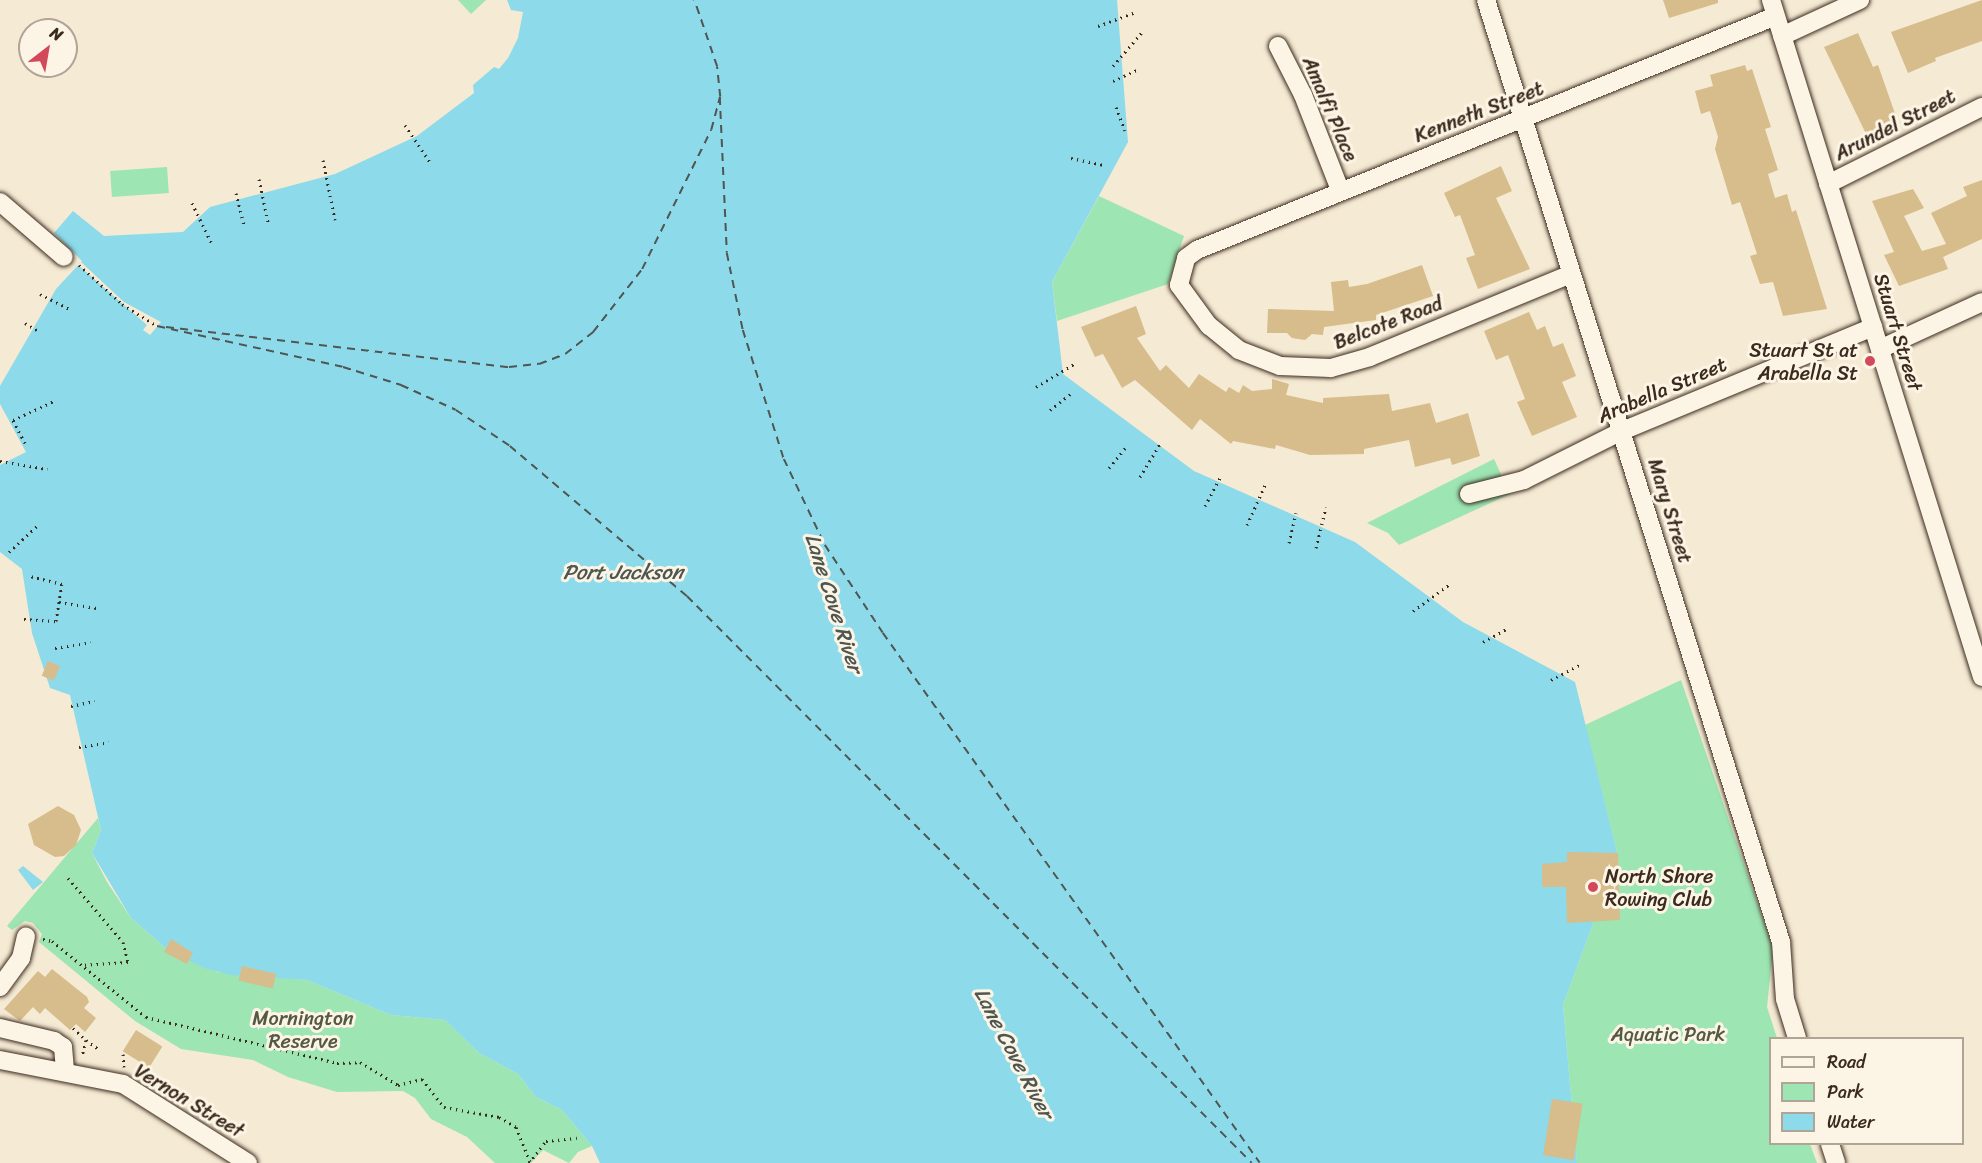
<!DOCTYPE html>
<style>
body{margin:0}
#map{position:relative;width:1982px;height:1163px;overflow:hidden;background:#f5ead3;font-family:Sriracha,sans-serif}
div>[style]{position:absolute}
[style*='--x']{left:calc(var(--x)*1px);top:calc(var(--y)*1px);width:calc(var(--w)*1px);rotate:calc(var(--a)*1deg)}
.green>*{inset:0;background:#9de5b3;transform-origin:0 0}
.water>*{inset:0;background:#8cdaea}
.pier>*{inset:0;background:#f5ead3}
.ferry>*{height:1.5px;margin-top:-0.75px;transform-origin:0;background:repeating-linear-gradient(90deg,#4f5651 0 8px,transparent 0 14px)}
.building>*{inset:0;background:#d7bc8c;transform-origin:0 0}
.path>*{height:3px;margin-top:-1.5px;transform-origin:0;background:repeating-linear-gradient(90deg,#3b2a1e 0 1.5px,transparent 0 6px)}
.roads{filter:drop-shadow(0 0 2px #3b2a1e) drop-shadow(0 0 2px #3b2a1e)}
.minor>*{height:18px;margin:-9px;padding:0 9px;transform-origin:9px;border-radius:9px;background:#fcf5e5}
.dots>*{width:16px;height:16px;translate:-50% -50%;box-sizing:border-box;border:3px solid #fcf5e5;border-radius:50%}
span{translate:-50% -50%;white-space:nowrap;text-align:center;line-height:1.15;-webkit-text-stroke:6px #fcf5e5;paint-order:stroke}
.street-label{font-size:20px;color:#3b2a1e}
.poi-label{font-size:20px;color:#3b2a1e}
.right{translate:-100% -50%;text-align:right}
.left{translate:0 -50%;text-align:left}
.park-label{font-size:20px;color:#545943}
.water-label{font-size:21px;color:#4f5651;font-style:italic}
.legend{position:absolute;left:1769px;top:1037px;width:195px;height:108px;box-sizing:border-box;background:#fcf5e5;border:2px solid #afa495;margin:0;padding:8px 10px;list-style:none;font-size:18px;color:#3b2a1e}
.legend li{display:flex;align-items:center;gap:12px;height:30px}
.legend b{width:30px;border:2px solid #afa495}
.north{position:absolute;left:18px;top:18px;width:60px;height:60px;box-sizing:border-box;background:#fcf5e5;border:2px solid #afa495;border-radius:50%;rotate:31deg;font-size:16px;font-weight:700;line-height:24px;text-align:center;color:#3b2a1e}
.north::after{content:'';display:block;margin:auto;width:21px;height:27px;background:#d1495b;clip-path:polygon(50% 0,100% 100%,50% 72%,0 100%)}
</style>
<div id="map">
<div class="green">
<div style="clip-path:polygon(458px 0,486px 0,471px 14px)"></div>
<div style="left:167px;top:167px;width:26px;height:57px;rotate:86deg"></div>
<div style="clip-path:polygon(1099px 196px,1184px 236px,1168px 284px,1057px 321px,1052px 282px)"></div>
<div style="clip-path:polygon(1494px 459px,1510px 494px,1399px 545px,1388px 533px,1367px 523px)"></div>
<div style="clip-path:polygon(1681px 680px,1773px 949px,1767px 1007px,1777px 1038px,1770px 1038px,1770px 1144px,1810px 1144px,1817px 1163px,1577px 1163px,1563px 1005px,1618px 856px,1585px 725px)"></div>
<div style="clip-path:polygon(98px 818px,101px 830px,92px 853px,107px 882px,131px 918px,167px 949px,218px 972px,307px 980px,391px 1015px,445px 1020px,479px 1053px,518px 1074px,536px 1097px,562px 1110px,592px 1146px,578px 1152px,569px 1163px,543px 1150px,531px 1163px,495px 1163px,467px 1137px,431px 1119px,415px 1098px,403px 1091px,337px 1092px,288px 1077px,253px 1060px,181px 1049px,135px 1021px,39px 942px,42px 934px,33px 923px,25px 921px,12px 930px,7px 926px)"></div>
</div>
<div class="water">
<div style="clip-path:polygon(507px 0,1117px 0,1128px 142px,1052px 282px,1063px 374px,1194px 471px,1355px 542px,1463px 622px,1575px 682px,1618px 856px,1563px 1005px,1577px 1163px,600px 1163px,592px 1146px,562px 1110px,536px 1097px,518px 1074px,479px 1053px,445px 1020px,391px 1015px,307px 980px,231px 975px,204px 968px,167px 949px,131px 918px,92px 853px,101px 830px,70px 695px,50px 688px,32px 633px,22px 569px,0 552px,0 465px,26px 452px,0 404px,0 386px,56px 289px,82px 261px,54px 233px,73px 211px,104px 236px,183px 232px,210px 207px,335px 174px,417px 136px,474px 93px,473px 85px,494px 67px,499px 69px,508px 58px,518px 38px,523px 12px,511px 10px)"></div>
<div style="clip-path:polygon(23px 866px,43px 882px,33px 890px,18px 870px)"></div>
</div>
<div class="pier">
<div style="clip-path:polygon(81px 262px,124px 302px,161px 322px,150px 335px,143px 330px,147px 325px,78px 265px)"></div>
</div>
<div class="ferry">
<div style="--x:720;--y:97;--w:156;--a:87.4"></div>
<div style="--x:727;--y:253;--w:79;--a:78.3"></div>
<div style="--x:743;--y:330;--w:135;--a:72.4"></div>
<div style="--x:784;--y:459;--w:95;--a:64.5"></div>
<div style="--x:825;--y:545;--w:105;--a:56.6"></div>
<div style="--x:883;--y:633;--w:650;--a:54.57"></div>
<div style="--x:157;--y:326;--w:190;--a:12.4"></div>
<div style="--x:343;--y:367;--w:61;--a:17.2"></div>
<div style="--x:401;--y:385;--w:60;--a:24.4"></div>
<div style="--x:456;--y:410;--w:65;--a:33.7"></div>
<div style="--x:510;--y:446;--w:232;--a:40.3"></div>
<div style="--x:687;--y:596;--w:800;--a:45.1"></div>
<div style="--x:166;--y:327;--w:345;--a:6.7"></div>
<div style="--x:509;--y:367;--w:30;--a:-6"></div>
<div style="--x:539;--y:364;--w:28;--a:-21"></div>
<div style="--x:565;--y:354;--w:36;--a:-38"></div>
<div style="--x:593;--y:332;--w:80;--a:-52.1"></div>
<div style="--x:642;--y:269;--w:155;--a:-63.6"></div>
<div style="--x:711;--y:130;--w:34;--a:-75"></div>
<div style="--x:720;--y:97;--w:30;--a:-96"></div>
<div style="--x:717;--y:67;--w:71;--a:-108.9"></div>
</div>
<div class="building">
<div style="clip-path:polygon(1663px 0,1718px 0,1718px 3px,1669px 18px)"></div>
<div style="clip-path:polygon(1982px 0,1982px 41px,1935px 58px,1936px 61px,1908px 73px,1891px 32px)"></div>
<div style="clip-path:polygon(1858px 33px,1873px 67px,1878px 65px,1899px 125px,1868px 138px,1824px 47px)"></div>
<div style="clip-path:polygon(1745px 65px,1747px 71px,1752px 69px,1771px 127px,1765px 129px,1778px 170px,1768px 174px,1775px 198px,1787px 194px,1792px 212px,1796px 210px,1827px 309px,1783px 316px,1773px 282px,1760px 284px,1750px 256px,1757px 254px,1740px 202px,1732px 205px,1715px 149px,1718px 137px,1710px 111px,1701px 114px,1695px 91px,1713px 86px,1710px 75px)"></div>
<div style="clip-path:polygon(1501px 166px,1512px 191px,1496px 198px,1530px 269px,1478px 289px,1466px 258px,1475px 255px,1460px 215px,1455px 217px,1444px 193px)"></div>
<div style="clip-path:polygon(1982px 180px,1982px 239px,1943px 257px,1948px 269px,1899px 286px,1884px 255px,1894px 252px,1872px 201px,1913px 189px,1924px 208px,1904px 216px,1922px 251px,1946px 244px,1931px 213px,1967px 196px,1963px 187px)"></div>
<div style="clip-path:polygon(1422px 265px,1433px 296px,1376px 315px,1376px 320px,1324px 327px,1323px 335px,1312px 334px,1305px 340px,1292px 338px,1287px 333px,1267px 333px,1268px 309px,1334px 311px,1331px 282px,1348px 280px,1349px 287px,1367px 284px)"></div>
<div style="clip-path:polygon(1136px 306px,1146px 334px,1137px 338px,1160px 371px,1166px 365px,1189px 388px,1199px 374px,1226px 392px,1229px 387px,1239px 393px,1243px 385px,1252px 391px,1272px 389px,1272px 379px,1289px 384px,1286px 395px,1323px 403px,1323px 398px,1389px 394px,1392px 411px,1430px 403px,1436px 423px,1468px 413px,1480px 456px,1452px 465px,1450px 458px,1415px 467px,1409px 440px,1364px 449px,1364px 454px,1310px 455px,1276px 445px,1275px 449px,1233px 441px,1231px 444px,1200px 419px,1192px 430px,1135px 380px,1122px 388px,1103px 354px,1095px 357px,1081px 327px)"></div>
<div style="clip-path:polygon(1529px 312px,1537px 330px,1545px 326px,1553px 347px,1563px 343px,1576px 376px,1562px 382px,1577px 417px,1532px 436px,1517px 402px,1525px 399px,1508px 355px,1496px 360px,1484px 331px)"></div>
<div style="left:48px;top:661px;width:13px;height:16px;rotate:23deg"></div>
<div style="clip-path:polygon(58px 806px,74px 815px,81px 830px,76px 845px,64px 856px,55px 857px,34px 845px,28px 824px)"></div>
<div style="clip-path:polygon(1567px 852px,1618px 853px,1620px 920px,1567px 923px,1566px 887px,1542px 887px,1542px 864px,1567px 862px)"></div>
<div style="clip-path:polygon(171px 939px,193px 953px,187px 964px,164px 952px)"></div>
<div style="left:242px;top:966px;width:35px;height:15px;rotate:13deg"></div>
<div style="clip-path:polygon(52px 969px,87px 997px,89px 1002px,84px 1008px,96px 1018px,85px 1032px,76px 1024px,70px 1030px,45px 1008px,40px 1014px,33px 1007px,20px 1021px,4px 1009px,38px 971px,45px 977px)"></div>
<div style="left:136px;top:1030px;width:31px;height:25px;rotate:32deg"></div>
<div style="left:1552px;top:1099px;width:31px;height:57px;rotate:9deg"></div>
</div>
<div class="path">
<div style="--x:1098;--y:26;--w:40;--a:-20.2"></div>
<div style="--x:1113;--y:66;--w:46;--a:-49.4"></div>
<div style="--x:1113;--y:81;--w:29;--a:-25"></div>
<div style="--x:1116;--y:107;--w:25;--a:69"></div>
<div style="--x:405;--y:125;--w:48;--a:56"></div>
<div style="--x:1071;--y:158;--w:35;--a:12"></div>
<div style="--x:323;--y:160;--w:61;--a:78.7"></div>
<div style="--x:259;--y:179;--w:44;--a:78.2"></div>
<div style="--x:236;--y:193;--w:32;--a:76"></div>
<div style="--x:192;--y:203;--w:46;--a:64"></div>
<div style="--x:79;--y:265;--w:58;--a:42.2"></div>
<div style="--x:122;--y:304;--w:41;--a:32.2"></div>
<div style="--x:40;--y:294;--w:34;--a:27"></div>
<div style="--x:25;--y:323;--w:17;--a:31"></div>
<div style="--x:1036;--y:387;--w:44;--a:-31.2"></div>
<div style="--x:1050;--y:410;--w:29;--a:-38"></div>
<div style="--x:25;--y:443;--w:26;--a:-118"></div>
<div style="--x:13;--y:420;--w:45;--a:-24.9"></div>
<div style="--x:0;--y:461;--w:48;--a:9.7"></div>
<div style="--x:1109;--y:468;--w:28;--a:-51"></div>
<div style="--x:1140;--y:477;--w:41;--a:-59"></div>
<div style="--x:1205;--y:506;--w:32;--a:-62"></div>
<div style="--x:1247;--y:525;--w:46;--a:-65.7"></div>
<div style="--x:1289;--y:543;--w:31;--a:-77"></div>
<div style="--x:1316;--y:548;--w:42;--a:-76.3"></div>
<div style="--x:9;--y:552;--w:41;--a:-43"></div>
<div style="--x:59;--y:602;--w:38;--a:9"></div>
<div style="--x:1413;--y:611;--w:46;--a:-36.1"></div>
<div style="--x:24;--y:619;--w:32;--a:4"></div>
<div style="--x:56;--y:621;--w:37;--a:-81"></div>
<div style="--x:62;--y:584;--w:34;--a:-166"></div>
<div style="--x:1483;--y:642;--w:26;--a:-29"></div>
<div style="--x:55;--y:648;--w:36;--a:-9"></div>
<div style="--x:1551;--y:680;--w:32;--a:-28"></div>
<div style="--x:71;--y:706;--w:24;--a:-12"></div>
<div style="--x:79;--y:747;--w:30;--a:-9"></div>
<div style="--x:68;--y:878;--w:84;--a:49.3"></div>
<div style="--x:123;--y:942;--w:21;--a:76"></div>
<div style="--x:128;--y:962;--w:46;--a:176.3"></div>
<div style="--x:43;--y:939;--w:9;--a:13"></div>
<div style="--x:52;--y:941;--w:121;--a:39"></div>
<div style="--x:146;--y:1017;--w:196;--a:13.5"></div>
<div style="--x:337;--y:1063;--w:23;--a:-2"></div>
<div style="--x:360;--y:1062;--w:44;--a:31.2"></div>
<div style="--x:398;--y:1085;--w:25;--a:-14"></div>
<div style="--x:422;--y:1079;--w:36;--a:52"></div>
<div style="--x:444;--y:1107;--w:56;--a:10.3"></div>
<div style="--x:499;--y:1117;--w:20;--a:30"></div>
<div style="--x:516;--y:1127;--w:37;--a:68"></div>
<div style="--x:73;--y:1028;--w:18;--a:43"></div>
<div style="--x:86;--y:1040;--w:16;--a:104"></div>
<div style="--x:86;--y:1040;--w:14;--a:36"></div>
<div style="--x:123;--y:1054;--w:13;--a:86"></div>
<div style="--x:529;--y:1163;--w:28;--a:-52"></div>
<div style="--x:546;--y:1141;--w:31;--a:-6"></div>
</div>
<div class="roads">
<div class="minor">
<div style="--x:1486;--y:0;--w:987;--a:72.61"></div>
<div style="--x:1781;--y:942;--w:57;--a:86"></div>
<div style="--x:1785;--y:999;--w:41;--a:72.9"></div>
<div style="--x:1771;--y:0;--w:709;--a:72.69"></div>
<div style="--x:1782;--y:36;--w:86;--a:-24.8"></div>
<div style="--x:1278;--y:46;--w:55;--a:63"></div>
<div style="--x:1303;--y:95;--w:102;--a:68.7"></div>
<div style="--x:1828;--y:184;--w:172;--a:-26.6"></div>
<div style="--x:0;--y:202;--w:84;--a:40.7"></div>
<div style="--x:1571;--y:274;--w:217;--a:157.6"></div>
<div style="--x:1370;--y:357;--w:41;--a:164.2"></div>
<div style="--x:1331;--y:368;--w:51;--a:-177.8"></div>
<div style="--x:1280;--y:366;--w:44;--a:-158.7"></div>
<div style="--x:1239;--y:350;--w:38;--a:-141"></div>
<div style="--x:1209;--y:326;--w:51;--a:-126.2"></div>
<div style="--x:1179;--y:285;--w:28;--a:-75"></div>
<div style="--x:1186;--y:258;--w:14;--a:-36"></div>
<div style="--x:1197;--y:250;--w:624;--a:-22.01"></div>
<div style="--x:1880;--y:349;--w:112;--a:-24.7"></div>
<div style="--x:1469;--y:494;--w:57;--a:-14.3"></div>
<div style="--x:1524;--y:480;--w:110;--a:-26.6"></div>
<div style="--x:1622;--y:431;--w:272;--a:-22.5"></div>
<div style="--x:0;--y:987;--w:36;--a:-54"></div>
<div style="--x:21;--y:958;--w:22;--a:-77"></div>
<div style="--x:0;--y:1028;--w:56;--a:13.5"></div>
<div style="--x:54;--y:1041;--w:11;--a:34"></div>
<div style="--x:63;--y:1047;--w:23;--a:85"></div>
<div style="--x:0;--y:1060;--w:125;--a:11"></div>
<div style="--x:123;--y:1084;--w:148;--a:32.3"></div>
<div style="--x:1830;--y:1144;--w:20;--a:72"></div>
</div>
</div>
<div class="dots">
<div style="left:1870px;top:361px;background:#d1495b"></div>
<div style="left:1593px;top:887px;background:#d1495b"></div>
</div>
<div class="street-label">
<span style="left:1330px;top:109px;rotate:67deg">Amalfi Place</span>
<span style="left:1479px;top:112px;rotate:-21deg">Kenneth Street</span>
<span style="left:1895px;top:125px;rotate:-27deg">Arundel Street</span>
<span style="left:1388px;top:323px;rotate:-21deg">Belcote Road</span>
<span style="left:1898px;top:332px;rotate:73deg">Stuart Street</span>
<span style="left:1662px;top:390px;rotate:-23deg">Arabella Street</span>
<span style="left:1670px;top:511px;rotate:73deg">Mary Street</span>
<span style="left:189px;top:1101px;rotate:31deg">Vernon Street</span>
</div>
<div class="poi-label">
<span class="right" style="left:1858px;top:362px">Stuart St at<br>Arabella St</span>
<span class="left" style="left:1605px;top:888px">North Shore<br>Rowing Club</span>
</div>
<div class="park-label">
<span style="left:303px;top:1030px">Mornington<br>Reserve</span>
<span style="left:1668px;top:1034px">Aquatic Park</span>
</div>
<div class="water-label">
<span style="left:623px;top:572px">Port Jackson</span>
<span style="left:834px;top:603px;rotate:72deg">Lane Cove River</span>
<span style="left:1014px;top:1053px;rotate:62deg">Lane Cove River</span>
</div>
<ul class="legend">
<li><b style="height:8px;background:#fcf5e5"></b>Road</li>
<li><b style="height:16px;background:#9de5b3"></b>Park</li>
<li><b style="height:16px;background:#8cdaea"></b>Water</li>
</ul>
<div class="north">N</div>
</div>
